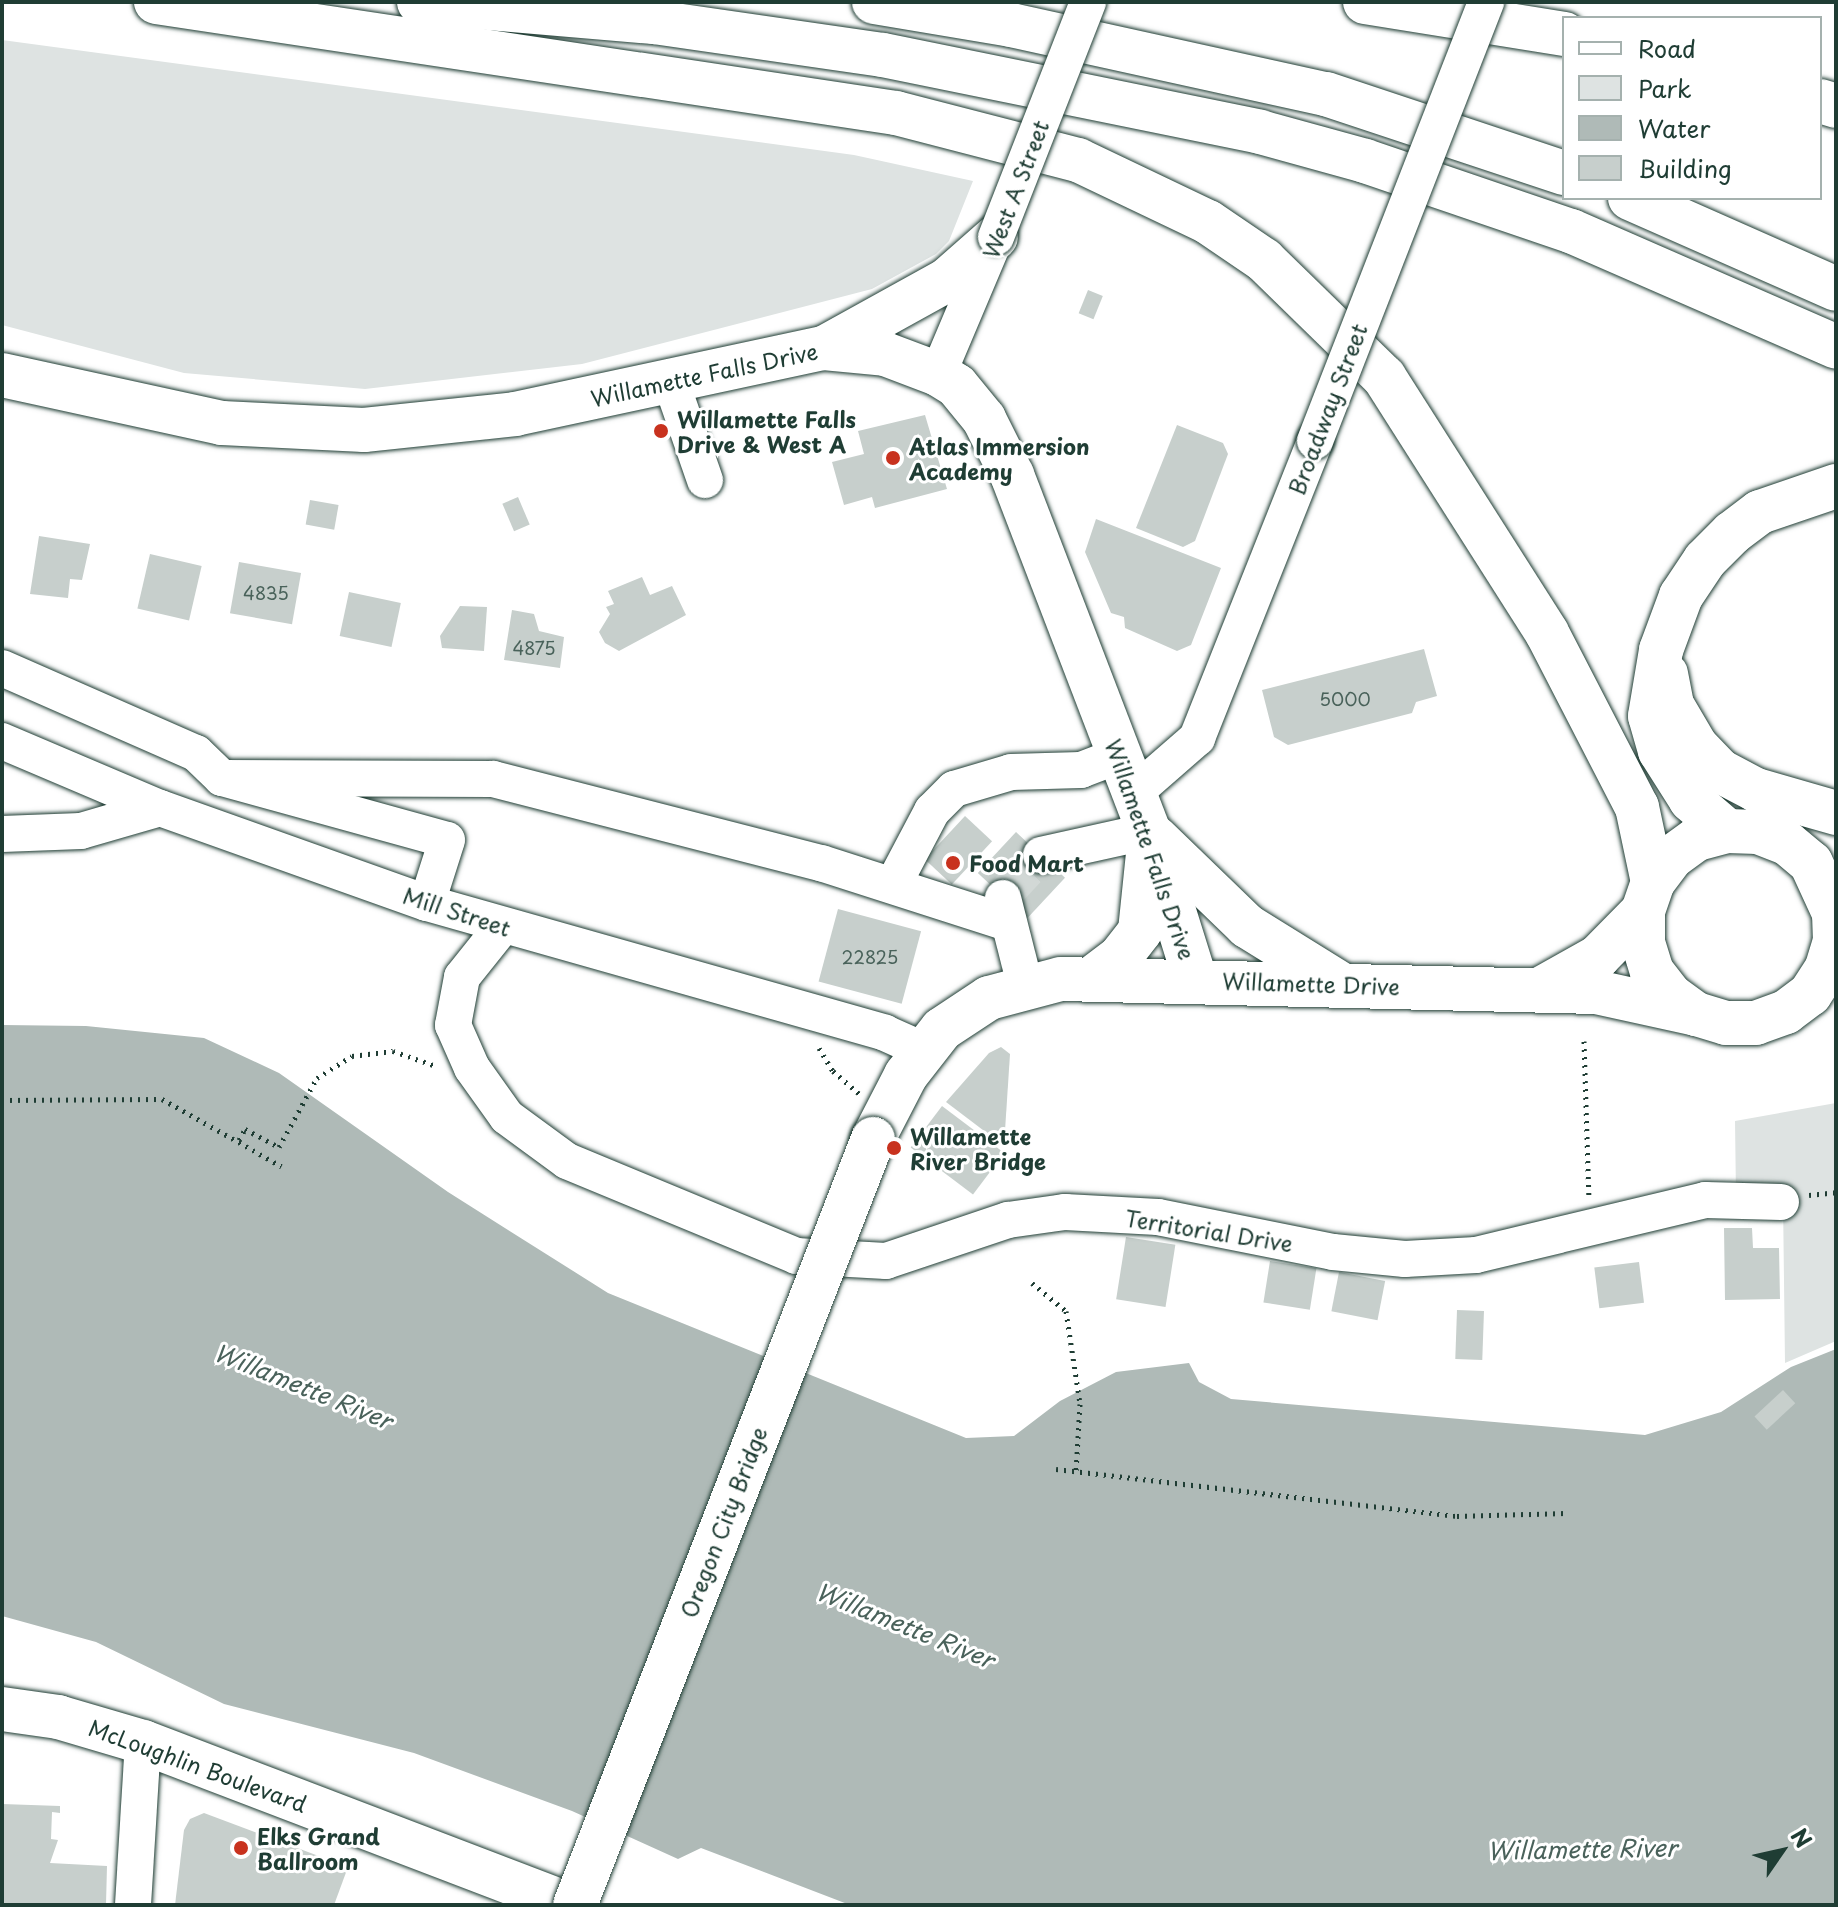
<!DOCTYPE html>
<style>
body{margin:0}
#map{position:relative;width:1838px;height:1907px;overflow:hidden;background:#fff;font-family:"Playpen Sans",sans-serif}
div>[style]{position:absolute}
[style*='--x']{left:calc(var(--x)*1px);top:calc(var(--y)*1px);width:calc(var(--w)*1px);rotate:calc(var(--a)*1deg)}
.green>*{inset:0;background:#dee3e2}
.water>*{inset:0;background:#afbab7}
.building>*{inset:0;background:#c7cfcc;transform-origin:0 0}
.minor-tunnel>*{height:36px;margin-top:-18px;transform-origin:0;background:repeating-linear-gradient(90deg,#d2d8d6 0 36px,transparent 0 54px)}
.path>*{height:5px;margin-top:-2.5px;transform-origin:0;background:repeating-linear-gradient(90deg,#1f3d34 0 2px,transparent 0 8px)}
.roads{filter:drop-shadow(0 0 2px #1f3d34) drop-shadow(0 0 2px #1f3d34)}
.minor>*{height:36px;margin:-18px;padding:0 18px;transform-origin:18px;border-radius:18px;background:#fff}
.major>*{height:44px;margin:-22px;padding:0 22px;transform-origin:22px;border-radius:22px;background:#fff}
.highway>*{height:44px;margin:-22px;padding:0 22px;transform-origin:22px;border-radius:22px;background:#fff}
.bridges{filter:drop-shadow(0 0 2px #1f3d34) drop-shadow(0 0 2px #1f3d34)}
.minor-bridge>*{height:36px;margin:-18px;padding:0 18px;transform-origin:18px;border-radius:18px;background:#fff}
.major-bridge>*{height:44px;margin:-22px;padding:0 22px;transform-origin:22px;border-radius:22px;background:#fff}
.dots>*{width:22px;height:22px;translate:-50% -50%;box-sizing:border-box;border:4px solid #fff;border-radius:50%}
span{translate:-50% -50%;white-space:nowrap;text-align:center;line-height:1.15;-webkit-text-stroke:6px #fff;paint-order:stroke}
.number-label{font-size:18px;color:#49625a}
.number-label span{-webkit-text-stroke-width:0}
.street-label{font-size:22px;color:#1f3d34}
.poi-label{font-size:22px;color:#1f3d34;font-weight:700}
.left{translate:0 -50%;text-align:left}
.water-label{font-size:24px;color:#4a625b;font-style:italic}
.frame{position:absolute;inset:0;border:4px solid #1f3d34;pointer-events:none}
.legend{position:absolute;left:1562px;top:16px;width:260px;height:184px;box-sizing:border-box;background:#fff;border:2px solid #a5b1ae;margin:0;padding:10px 14px;list-style:none;font-size:24px;color:#1f3d34}
.legend li{display:flex;align-items:center;gap:16px;height:40px}
.legend b{width:40px;border:2px solid #a5b1ae}
.north{position:absolute;left:1742px;top:1811px;width:80px;height:80px;-webkit-text-stroke:6px #fff;paint-order:stroke;rotate:56deg;font-size:22px;font-weight:700;line-height:32px;text-align:center;color:#1f3d34}
.north::after{content:'';display:block;margin:auto;width:28px;height:36px;background:#1f3d34;clip-path:polygon(50% 0,100% 100%,50% 72%,0 100%)}
</style>
<div id="map">
<div class="green">
<div style="clip-path:polygon(2px 40px,854px 155px,973px 181px,949px 241px,936px 254px,872px 289px,582px 364px,365px 389px,184px 373px,2px 325px)"></div>
<div style="clip-path:polygon(1836px 1103px,1836px 1341px,1785px 1363px,1783px 1199px,1736px 1197px,1735px 1121px)"></div>
</div>
<div class="water">
<div style="clip-path:polygon(2px 1025px,86px 1026px,204px 1038px,279px 1073px,448px 1192px,608px 1293px,966px 1438px,1014px 1436px,1060px 1401px,1116px 1372px,1189px 1363px,1199px 1382px,1231px 1399px,1645px 1435px,1721px 1412px,1791px 1367px,1836px 1349px,1836px 1905px,850px 1905px,701px 1848px,678px 1859px,572px 1811px,414px 1753px,224px 1704px,96px 1642px,2px 1616px)"></div>
</div>
<div class="building">
<div style="left:1088px;top:290px;width:16px;height:25px;rotate:22deg"></div>
<div style="clip-path:polygon(925px 415px,947px 489px,875px 508px,872px 497px,844px 505px,832px 462px,864px 454px,858px 431px)"></div>
<div style="clip-path:polygon(1177px 425px,1223px 443px,1228px 454px,1195px 541px,1183px 547px,1136px 528px)"></div>
<div style="left:518px;top:497px;width:30px;height:17px;rotate:67deg"></div>
<div style="left:310px;top:500px;width:29px;height:25px;rotate:10deg"></div>
<div style="clip-path:polygon(1096px 519px,1221px 568px,1191px 645px,1177px 651px,1125px 628px,1124px 617px,1111px 613px,1085px 552px)"></div>
<div style="clip-path:polygon(39px 536px,90px 544px,82px 580px,70px 579px,68px 598px,30px 594px)"></div>
<div style="left:150px;top:554px;width:53px;height:56px;rotate:13deg"></div>
<div style="left:239px;top:562px;width:63px;height:52px;rotate:10deg"></div>
<div style="clip-path:polygon(642px 577px,650px 595px,672px 586px,686px 615px,619px 651px,605px 643px,599px 632px,610px 614px,606px 607px,614px 604px,608px 591px)"></div>
<div style="left:349px;top:592px;width:53px;height:45px;rotate:12deg"></div>
<div style="clip-path:polygon(460px 606px,487px 607px,484px 651px,442px 648px,440px 636px)"></div>
<div style="clip-path:polygon(512px 610px,534px 614px,539px 631px,564px 637px,560px 668px,504px 660px)"></div>
<div style="clip-path:polygon(1424px 649px,1437px 696px,1416px 702px,1412px 713px,1288px 745px,1274px 737px,1262px 690px)"></div>
<div style="left:965px;top:816px;width:37px;height:59px;rotate:43deg"></div>
<div style="left:1016px;top:832px;width:67px;height:56px;rotate:43deg"></div>
<div style="left:838px;top:909px;width:86px;height:75px;rotate:15deg"></div>
<div style="clip-path:polygon(1001px 1047px,1010px 1054px,1004px 1146px,946px 1102px,989px 1053px)"></div>
<div style="left:942px;top:1106px;width:78px;height:52px;rotate:37deg"></div>
<div style="clip-path:polygon(1724px 1228px,1752px 1228px,1753px 1248px,1779px 1248px,1780px 1299px,1725px 1300px)"></div>
<div style="left:1126px;top:1237px;width:50px;height:63px;rotate:9deg"></div>
<div style="left:1270px;top:1261px;width:47px;height:42px;rotate:9deg"></div>
<div style="left:1639px;top:1262px;width:41px;height:45px;rotate:83deg"></div>
<div style="left:1339px;top:1272px;width:47px;height:40px;rotate:11deg"></div>
<div style="left:1457px;top:1310px;width:27px;height:49px;rotate:2deg"></div>
<div style="left:1783px;top:1390px;width:18px;height:39px;rotate:47deg"></div>
<div style="clip-path:polygon(2px 1804px,60px 1806px,60px 1813px,52px 1812px,51px 1839px,58px 1840px,50px 1863px,107px 1866px,106px 1905px,2px 1905px)"></div>
<div style="clip-path:polygon(204px 1813px,348px 1867px,334px 1905px,175px 1905px,184px 1830px,190px 1819px)"></div>
</div>
<div class="minor-tunnel">
<div style="--x:1003;--y:896;--w:56;--a:-47.2"></div>
</div>
<div class="path">
<div style="--x:1584;--y:1041;--w:155;--a:88.2"></div>
<div style="--x:819;--y:1048;--w:27;--a:59"></div>
<div style="--x:833;--y:1071;--w:35;--a:41"></div>
<div style="--x:2;--y:1100;--w:160;--a:-0.4"></div>
<div style="--x:162;--y:1099;--w:137;--a:29.4"></div>
<div style="--x:239;--y:1140;--w:13;--a:-61"></div>
<div style="--x:245;--y:1129;--w:38;--a:28"></div>
<div style="--x:279;--y:1147;--w:79;--a:-61.2"></div>
<div style="--x:317;--y:1078;--w:41;--a:-32.2"></div>
<div style="--x:352;--y:1056;--w:41;--a:-7"></div>
<div style="--x:393;--y:1051;--w:46;--a:19.2"></div>
<div style="--x:1809;--y:1195;--w:27;--a:-6"></div>
<div style="--x:1032;--y:1283;--w:44;--a:39.5"></div>
<div style="--x:1066;--y:1311;--w:94;--a:81.4"></div>
<div style="--x:1080;--y:1404;--w:68;--a:93.4"></div>
<div style="--x:1056;--y:1469;--w:404;--a:6.7"></div>
<div style="--x:1457;--y:1516;--w:109;--a:-1.6"></div>
</div>
<div class="roads">
<div class="minor">
<div style="--x:938;--y:374;--w:149;--a:-67.1"></div>
<div style="--x:670;--y:379;--w:107;--a:70.9"></div>
<div style="--x:2;--y:668;--w:212;--a:23.7"></div>
<div style="--x:196;--y:753;--w:36;--a:44"></div>
<div style="--x:222;--y:778;--w:233;--a:15.4"></div>
<div style="--x:447;--y:840;--w:66;--a:107.6"></div>
<div style="--x:2;--y:741;--w:172;--a:23"></div>
<div style="--x:160;--y:808;--w:283;--a:19.6"></div>
<div style="--x:427;--y:903;--w:476;--a:15.8"></div>
<div style="--x:885;--y:1033;--w:42;--a:24.1"></div>
<div style="--x:222;--y:778;--w:271;--a:0.2"></div>
<div style="--x:493;--y:779;--w:339;--a:14.4"></div>
<div style="--x:821;--y:863;--w:193;--a:17.8"></div>
<div style="--x:1134;--y:793;--w:84;--a:-41.1"></div>
<div style="--x:1197;--y:738;--w:320;--a:-68.3"></div>
<div style="--x:2;--y:834;--w:79;--a:-2.2"></div>
<div style="--x:81;--y:831;--w:82;--a:-16.2"></div>
<div style="--x:1041;--y:855;--w:111;--a:-12.5"></div>
<div style="--x:893;--y:885;--w:84;--a:-62.2"></div>
<div style="--x:932;--y:811;--w:31;--a:-45"></div>
<div style="--x:954;--y:789;--w:59;--a:-16.6"></div>
<div style="--x:1011;--y:772;--w:70;--a:-1.6"></div>
<div style="--x:1081;--y:770;--w:42;--a:-21"></div>
<div style="--x:1003;--y:898;--w:90;--a:75.8"></div>
<div style="--x:502;--y:927;--w:64;--a:128.7"></div>
<div style="--x:462;--y:977;--w:49;--a:100.6"></div>
<div style="--x:453;--y:1025;--w:47;--a:66.2"></div>
<div style="--x:472;--y:1068;--w:60;--a:54.5"></div>
<div style="--x:507;--y:1117;--w:74;--a:36.3"></div>
<div style="--x:567;--y:1161;--w:248;--a:22.5"></div>
<div style="--x:796;--y:1256;--w:90;--a:3.2"></div>
<div style="--x:886;--y:1261;--w:129;--a:-18.6"></div>
<div style="--x:1008;--y:1220;--w:58;--a:-8"></div>
<div style="--x:1065;--y:1212;--w:93;--a:3.1"></div>
<div style="--x:1158;--y:1217;--w:178;--a:11.3"></div>
<div style="--x:1333;--y:1252;--w:72;--a:5.6"></div>
<div style="--x:1405;--y:1259;--w:71;--a:-3.2"></div>
<div style="--x:1476;--y:1255;--w:236;--a:-13.5"></div>
<div style="--x:1705;--y:1200;--w:76;--a:1.5"></div>
<div style="--x:133;--y:1905;--w:163;--a:-86.5"></div>
</div>
<div class="major">
<div style="--x:824;--y:348;--w:141;--a:-28.9"></div>
<div style="--x:947;--y:280;--w:65;--a:-41.3"></div>
<div style="--x:2;--y:375;--w:225;--a:12.3"></div>
<div style="--x:222;--y:423;--w:142;--a:2.8"></div>
<div style="--x:364;--y:430;--w:152;--a:-6"></div>
<div style="--x:515;--y:414;--w:316;--a:-12.1"></div>
<div style="--x:824;--y:348;--w:61;--a:5.6"></div>
<div style="--x:885;--y:354;--w:57;--a:20.7"></div>
<div style="--x:938;--y:374;--w:22;--a:32"></div>
<div style="--x:957;--y:386;--w:43;--a:50.7"></div>
<div style="--x:984;--y:419;--w:63;--a:63.4"></div>
<div style="--x:1012;--y:475;--w:381;--a:69"></div>
<div style="--x:1149;--y:831;--w:155;--a:72.7"></div>
<div style="--x:1156;--y:838;--w:127;--a:44"></div>
<div style="--x:1247;--y:926;--w:108;--a:31.8"></div>
<div style="--x:1095;--y:976;--w:31;--a:-37"></div>
<div style="--x:1120;--y:957;--w:33;--a:-52"></div>
<div style="--x:1140;--y:931;--w:78;--a:-84.1"></div>
<div style="--x:1539;--y:990;--w:68;--a:-29.2"></div>
<div style="--x:1598;--y:957;--w:64;--a:-45.6"></div>
<div style="--x:1643;--y:911;--w:31;--a:-71"></div>
<div style="--x:1653;--y:882;--w:31;--a:-53"></div>
<div style="--x:1672;--y:857;--w:31;--a:-36"></div>
<div style="--x:1697;--y:839;--w:31;--a:-15"></div>
<div style="--x:1727;--y:831;--w:31;--a:2"></div>
<div style="--x:1758;--y:832;--w:31;--a:21"></div>
<div style="--x:1787;--y:843;--w:31;--a:40"></div>
<div style="--x:1811;--y:863;--w:55;--a:65.3"></div>
<div style="--x:1834;--y:913;--w:28;--a:88"></div>
<div style="--x:1835;--y:941;--w:28;--a:107"></div>
<div style="--x:1827;--y:968;--w:31;--a:123"></div>
<div style="--x:1810;--y:994;--w:30;--a:143"></div>
<div style="--x:1786;--y:1012;--w:32;--a:160"></div>
<div style="--x:1756;--y:1023;--w:30;--a:180"></div>
<div style="--x:1726;--y:1023;--w:31;--a:-163"></div>
<div style="--x:1696;--y:1014;--w:31;--a:-144"></div>
<div style="--x:1671;--y:996;--w:31;--a:-128"></div>
<div style="--x:1652;--y:972;--w:31;--a:-107"></div>
<div style="--x:1643;--y:942;--w:31;--a:-90"></div>
<div style="--x:873;--y:1139;--w:72;--a:-62.7"></div>
<div style="--x:906;--y:1075;--w:58;--a:-52"></div>
<div style="--x:942;--y:1029;--w:56;--a:-33.4"></div>
<div style="--x:989;--y:998;--w:74;--a:-14.8"></div>
<div style="--x:1061;--y:979;--w:535;--a:1.39"></div>
<div style="--x:1596;--y:992;--w:102;--a:12.4"></div>
</div>
<div class="highway">
<div style="--x:156;--y:2;--w:748;--a:8.53"></div>
<div style="--x:896;--y:113;--w:188;--a:14.5"></div>
<div style="--x:1078;--y:160;--w:144;--a:25.5"></div>
<div style="--x:1208;--y:222;--w:68;--a:34.2"></div>
<div style="--x:1264;--y:260;--w:168;--a:44.3"></div>
<div style="--x:1384;--y:377;--w:303;--a:57.5"></div>
<div style="--x:1547;--y:633;--w:196;--a:62.7"></div>
<div style="--x:1637;--y:807;--w:77;--a:78"></div>
<div style="--x:419;--y:2;--w:236;--a:4.9"></div>
<div style="--x:654;--y:22;--w:231;--a:8.2"></div>
<div style="--x:883;--y:55;--w:385;--a:11.5"></div>
<div style="--x:1260;--y:132;--w:109;--a:15.4"></div>
<div style="--x:1365;--y:161;--w:218;--a:18.8"></div>
<div style="--x:1571;--y:231;--w:289;--a:23.6"></div>
<div style="--x:874;--y:2;--w:139;--a:9.5"></div>
<div style="--x:1011;--y:25;--w:322;--a:12.4"></div>
<div style="--x:1326;--y:94;--w:251;--a:18.4"></div>
<div style="--x:1365;--y:2;--w:202;--a:9.1"></div>
<div style="--x:1820;--y:101;--w:17;--a:17"></div>
<div style="--x:1630;--y:198;--w:225;--a:23.8"></div>
<div style="--x:1666;--y:674;--w:32;--a:79"></div>
<div style="--x:1672;--y:705;--w:48;--a:59.7"></div>
<div style="--x:1696;--y:746;--w:35;--a:46"></div>
<div style="--x:1720;--y:771;--w:41;--a:27.8"></div>
<div style="--x:1756;--y:790;--w:83;--a:16"></div>
<div style="--x:1727;--y:831;--w:48;--a:-139.3"></div>
<div style="--x:1691;--y:800;--w:58;--a:-122.3"></div>
<div style="--x:1660;--y:751;--w:36;--a:-106"></div>
<div style="--x:1650;--y:716;--w:67;--a:-80.5"></div>
<div style="--x:1661;--y:650;--w:58;--a:-69.7"></div>
<div style="--x:1681;--y:596;--w:43;--a:-56.3"></div>
<div style="--x:1705;--y:560;--w:38;--a:-45"></div>
<div style="--x:1732;--y:533;--w:35;--a:-37"></div>
<div style="--x:1760;--y:512;--w:80;--a:-18.9"></div>
<div style="--x:2;--y:1709;--w:57;--a:8.1"></div>
<div style="--x:58;--y:1717;--w:89;--a:16.4"></div>
<div style="--x:143;--y:1742;--w:457;--a:20.9"></div>
</div>
</div>
<div class="bridges">
<div class="minor-bridge">
<div style="--x:996;--y:237;--w:252;--a:-68.6"></div>
<div style="--x:1315;--y:441;--w:471;--a:-68.7"></div>
</div>
<div class="major-bridge">
<div style="--x:575;--y:1905;--w:822;--a:-68.74"></div>
</div>
</div>
<div class="dots">
<div style="left:661px;top:431px;background:#c8321e"></div>
<div style="left:893px;top:458px;background:#c8321e"></div>
<div style="left:953px;top:863px;background:#c8321e"></div>
<div style="left:894px;top:1148px;background:#c8321e"></div>
<div style="left:241px;top:1848px;background:#c8321e"></div>
</div>
<div class="number-label">
<span style="left:266px;top:593px">4835</span>
<span style="left:534px;top:648px">4875</span>
<span style="left:1345px;top:699px">5000</span>
<span style="left:870px;top:957px">22825</span>
</div>
<div class="street-label">
<span style="left:1015px;top:189px;rotate:-69deg">West A Street</span>
<span style="left:704px;top:374px;rotate:-12deg">Willamette Falls Drive</span>
<span style="left:1327px;top:409px;rotate:-69deg">Broadway Street</span>
<span style="left:1151px;top:849px;rotate:71deg">Willamette Falls Drive</span>
<span style="left:457px;top:911px;rotate:18deg">Mill Street</span>
<span style="left:1311px;top:983px;rotate:2deg">Willamette Drive</span>
<span style="left:1209px;top:1230px;rotate:9deg">Territorial Drive</span>
<span style="left:723px;top:1522px;rotate:-69deg">Oregon City Bridge</span>
<span style="left:198px;top:1765px;rotate:20deg">McLoughlin Boulevard</span>
</div>
<div class="poi-label">
<span class="left" style="left:677px;top:431px">Willamette Falls<br>Drive &amp; West A</span>
<span class="left" style="left:909px;top:458px">Atlas Immersion<br>Academy</span>
<span class="left" style="left:969px;top:863px">Food Mart</span>
<span class="left" style="left:910px;top:1148px">Willamette<br>River Bridge</span>
<span class="left" style="left:257px;top:1848px">Elks Grand<br>Ballroom</span>
</div>
<div class="water-label">
<span style="left:303px;top:1386px;rotate:22deg">Willamette River</span>
<span style="left:905px;top:1625px;rotate:22deg">Willamette River</span>
<span style="left:1582px;top:1849px;rotate:-1deg">Willamette River</span>
</div>
<div class="frame"></div>
<ul class="legend">
<li><b style="height:10px;background:#fff"></b>Road</li>
<li><b style="height:22px;background:#dee3e2"></b>Park</li>
<li><b style="height:22px;background:#afbab7"></b>Water</li>
<li><b style="height:22px;background:#c7cfcc"></b>Building</li>
</ul>
<div class="north">N</div>
</div>
